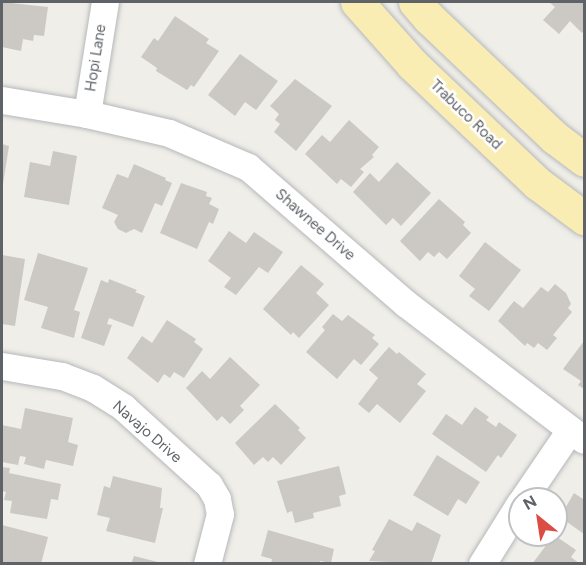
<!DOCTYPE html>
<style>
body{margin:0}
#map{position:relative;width:586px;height:565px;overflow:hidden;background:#f0eee8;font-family:Figtree,sans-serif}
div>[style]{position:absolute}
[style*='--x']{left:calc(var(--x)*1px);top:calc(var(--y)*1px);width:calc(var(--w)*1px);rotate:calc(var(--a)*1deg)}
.building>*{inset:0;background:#ccc9c5}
.roads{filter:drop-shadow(0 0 2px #b5b8bb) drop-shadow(0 0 2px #b5b8bb)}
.street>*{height:27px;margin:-13.5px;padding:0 13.5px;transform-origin:13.5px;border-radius:13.5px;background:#fff}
.primary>*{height:33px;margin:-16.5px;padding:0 16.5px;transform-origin:16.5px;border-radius:16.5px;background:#f9edb4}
span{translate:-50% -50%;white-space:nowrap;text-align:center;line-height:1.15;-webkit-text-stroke:5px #fff;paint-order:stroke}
.street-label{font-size:15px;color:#5f6367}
.frame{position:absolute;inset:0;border:3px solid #5f6367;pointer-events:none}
.north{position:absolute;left:508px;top:487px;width:60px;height:60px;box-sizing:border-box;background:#fff;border:2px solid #bfc1c2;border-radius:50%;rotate:330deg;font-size:16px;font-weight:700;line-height:24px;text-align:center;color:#5f6367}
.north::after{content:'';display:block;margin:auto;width:21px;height:27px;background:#dc4c42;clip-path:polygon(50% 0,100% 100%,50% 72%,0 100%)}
</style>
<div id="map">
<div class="building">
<div style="clip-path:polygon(2px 2px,48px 7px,44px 36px,34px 35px,33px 41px,23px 39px,21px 51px,2px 47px)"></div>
<div style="clip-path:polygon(549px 2px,584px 2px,584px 30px,582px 33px,570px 21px,559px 34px,543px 20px,555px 7px)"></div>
<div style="clip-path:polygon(175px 16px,209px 39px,206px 43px,219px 51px,194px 87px,191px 85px,187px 90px,156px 71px,157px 68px,141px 57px,154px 38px,158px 41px)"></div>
<div style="clip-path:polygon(240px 54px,278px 81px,256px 110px,245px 102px,235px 116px,208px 95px)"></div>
<div style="clip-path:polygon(295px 79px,332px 106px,296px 151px,274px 132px,280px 124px,275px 120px,279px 114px,270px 106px)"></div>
<div style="clip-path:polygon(349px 120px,379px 147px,372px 155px,374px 157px,360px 169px,364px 172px,351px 187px,341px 179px,337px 184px,305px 154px,322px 135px,330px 142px)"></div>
<div style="clip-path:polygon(2px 144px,9px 146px,3px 184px,2px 184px)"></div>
<div style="clip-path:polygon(53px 151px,77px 156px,69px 205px,24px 197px,30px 162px,50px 166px)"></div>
<div style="clip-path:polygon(397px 162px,431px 193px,401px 226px,393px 218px,386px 225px,353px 192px,370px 173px,379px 182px)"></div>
<div style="clip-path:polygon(134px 164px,166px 178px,165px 180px,172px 183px,162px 206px,155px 203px,142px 233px,134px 229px,126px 233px,118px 229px,114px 222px,118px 215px,102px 208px,117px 174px,128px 178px)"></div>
<div style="clip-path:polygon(181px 183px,207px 192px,206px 196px,212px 198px,209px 204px,219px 209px,213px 224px,209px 222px,197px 249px,160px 233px)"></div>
<div style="clip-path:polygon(439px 199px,465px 222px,463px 225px,471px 233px,447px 259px,439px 252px,434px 257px,428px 252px,420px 261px,400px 241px)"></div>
<div style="clip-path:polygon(229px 231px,246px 243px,254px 232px,283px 252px,268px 273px,259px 267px,236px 295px,224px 287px,231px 278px,208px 261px)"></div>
<div style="clip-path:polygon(485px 242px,521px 270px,489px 311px,469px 296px,475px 289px,459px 276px)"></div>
<div style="clip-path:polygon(38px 253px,88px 268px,74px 310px,80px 312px,74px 338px,41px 328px,48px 307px,24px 300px)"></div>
<div style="clip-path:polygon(2px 255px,25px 259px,15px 326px,2px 324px)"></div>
<div style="clip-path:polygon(301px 265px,324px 284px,316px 293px,329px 305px,299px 338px,293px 332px,291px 335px,263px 309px)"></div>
<div style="clip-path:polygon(109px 279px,137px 290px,135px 292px,145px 296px,133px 327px,109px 318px,107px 324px,112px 325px,104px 346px,81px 338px,101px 280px,108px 283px)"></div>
<div style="clip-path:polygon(555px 284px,566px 293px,571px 304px,568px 308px,572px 312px,553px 335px,557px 338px,547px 350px,538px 343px,534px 348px,527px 343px,525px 346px,498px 321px,514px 301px,523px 308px,541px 287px,548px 292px)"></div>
<div style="clip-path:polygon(333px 314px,342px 321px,348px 315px,375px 335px,372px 338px,379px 344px,361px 365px,354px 359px,337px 379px,306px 352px,325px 330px,322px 327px)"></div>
<div style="clip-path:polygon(167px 320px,196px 339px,194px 342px,203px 349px,184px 378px,174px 372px,170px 378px,164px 374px,158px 383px,127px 358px,142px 336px,152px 343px)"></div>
<div style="clip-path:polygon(584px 341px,584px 389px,578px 385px,581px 381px,563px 369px)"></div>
<div style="clip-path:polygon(389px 347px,397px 354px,399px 352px,426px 374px,417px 384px,426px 391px,400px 423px,377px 404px,369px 413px,358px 404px,378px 378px,369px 370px)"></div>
<div style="clip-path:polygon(230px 357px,260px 385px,240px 406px,244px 410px,230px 424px,222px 416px,217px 421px,186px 388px,202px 371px,210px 379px)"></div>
<div style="clip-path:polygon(275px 404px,300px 428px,298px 430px,306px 438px,281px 465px,273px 457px,268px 462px,263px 457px,254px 465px,235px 443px)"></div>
<div style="clip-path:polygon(475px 407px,489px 417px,486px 420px,496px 427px,499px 422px,517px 435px,501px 458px,498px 455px,486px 472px,432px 434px,446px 414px,462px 425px)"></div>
<div style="clip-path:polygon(25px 408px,73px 418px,68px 442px,78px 445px,73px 466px,46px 460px,44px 469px,24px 464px,26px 457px,20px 456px,18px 465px,2px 462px,2px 425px,21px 429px)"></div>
<div style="clip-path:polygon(437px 455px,480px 482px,466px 504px,458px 499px,448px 516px,413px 495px)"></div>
<div style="clip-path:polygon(339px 466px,346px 494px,339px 496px,341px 506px,313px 513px,314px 518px,295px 523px,292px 511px,287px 513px,277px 481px)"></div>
<div style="clip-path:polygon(2px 467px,10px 468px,9px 473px,61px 484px,58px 500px,51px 499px,47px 519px,10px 513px,12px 501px,4px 500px,6px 492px,2px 491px)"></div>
<div style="clip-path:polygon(113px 476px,162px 488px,160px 508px,163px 508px,155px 543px,106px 531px,110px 518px,97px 515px,104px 486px,110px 488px)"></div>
<div style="clip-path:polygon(574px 493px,583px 499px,584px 496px,584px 534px,560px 517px)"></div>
<div style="clip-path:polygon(389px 519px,412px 531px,417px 522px,441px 535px,431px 564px,369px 561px,375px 551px,372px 550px)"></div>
<div style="clip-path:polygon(2px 525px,48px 537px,41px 564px,2px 564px)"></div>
<div style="clip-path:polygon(268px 530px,334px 549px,331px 563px,320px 561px,319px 564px,271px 564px,272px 559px,261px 556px)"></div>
<div style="clip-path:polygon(554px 535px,576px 550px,571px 557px,580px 564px,532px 564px)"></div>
<div style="clip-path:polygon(134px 556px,158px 562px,131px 564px)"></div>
</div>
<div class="roads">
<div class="street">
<div style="--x:2;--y:100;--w:86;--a:9.4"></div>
<div style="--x:87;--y:114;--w:84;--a:13"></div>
<div style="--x:169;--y:133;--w:86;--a:23.3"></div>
<div style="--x:248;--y:167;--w:208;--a:40.9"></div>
<div style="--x:405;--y:303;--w:225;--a:37.4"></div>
<div style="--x:87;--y:114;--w:113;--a:-80.9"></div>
<div style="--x:2;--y:366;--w:61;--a:9.5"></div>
<div style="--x:62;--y:376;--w:33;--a:21"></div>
<div style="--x:93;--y:388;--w:36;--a:32"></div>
<div style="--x:123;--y:407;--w:116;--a:42.2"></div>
<div style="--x:209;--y:485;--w:16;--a:60"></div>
<div style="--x:217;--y:499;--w:15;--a:79"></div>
<div style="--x:220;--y:514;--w:52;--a:104.6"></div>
<div style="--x:523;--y:499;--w:83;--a:-55.7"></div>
<div style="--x:482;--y:564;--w:72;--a:-58.1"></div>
</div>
<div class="primary">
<div style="--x:357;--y:2;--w:83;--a:48.4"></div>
<div style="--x:412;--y:64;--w:173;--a:43.6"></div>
<div style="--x:537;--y:183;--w:59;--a:36.7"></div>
<div style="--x:415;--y:2;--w:21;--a:49"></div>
<div style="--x:429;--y:18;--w:173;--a:43.6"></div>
<div style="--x:554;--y:137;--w:38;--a:37"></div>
</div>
</div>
<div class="street-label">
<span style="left:96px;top:58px;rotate:-81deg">Hopi Lane</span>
<span style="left:466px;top:115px;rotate:44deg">Trabuco Road</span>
<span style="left:315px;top:225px;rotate:41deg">Shawnee Drive</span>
<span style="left:147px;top:432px;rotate:41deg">Navajo Drive</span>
</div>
<div class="frame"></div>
<div class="north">N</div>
</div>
